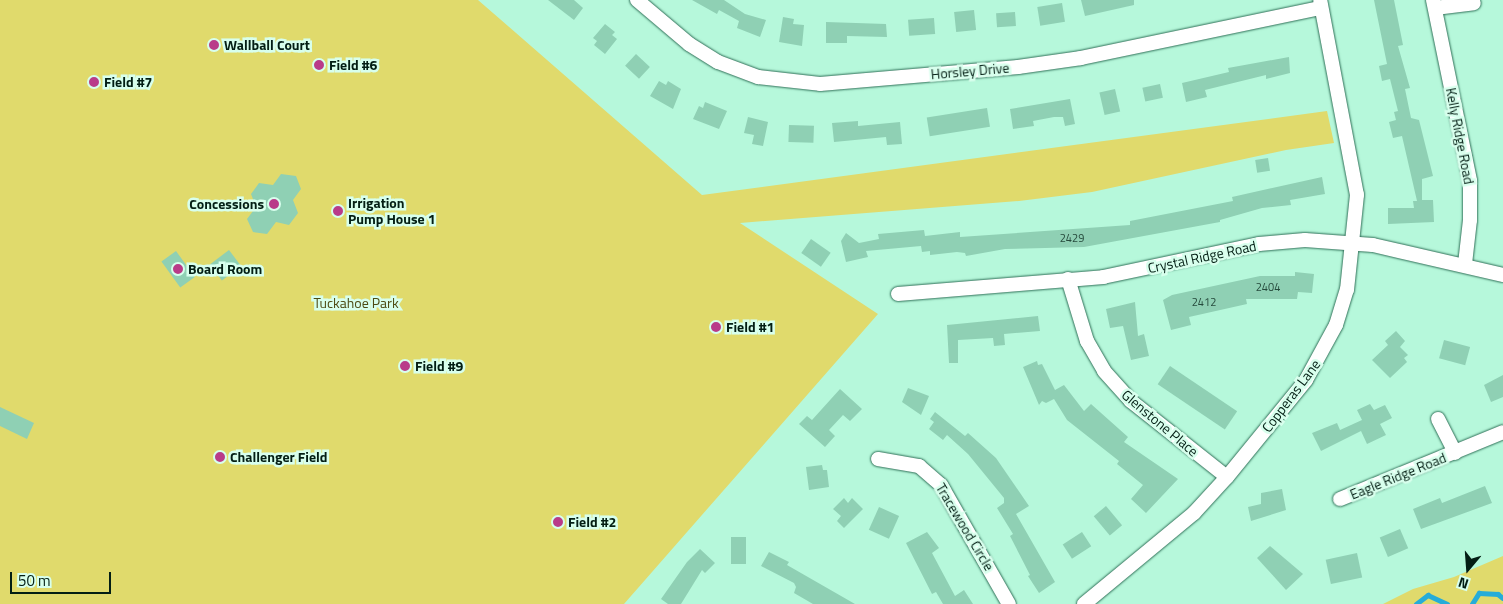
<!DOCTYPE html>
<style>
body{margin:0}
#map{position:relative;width:1503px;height:604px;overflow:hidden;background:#b6f8db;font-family:"Titillium Web",sans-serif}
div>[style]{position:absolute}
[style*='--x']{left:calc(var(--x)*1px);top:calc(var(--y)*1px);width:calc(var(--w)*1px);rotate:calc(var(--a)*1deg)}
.green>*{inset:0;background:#e0da6c}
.stream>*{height:4.5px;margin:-2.25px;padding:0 2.25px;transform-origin:2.25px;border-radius:2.25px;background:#26acd8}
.building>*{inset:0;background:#8fd0b4;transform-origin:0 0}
.roads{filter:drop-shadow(0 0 1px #307058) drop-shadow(0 0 1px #307058)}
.minor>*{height:14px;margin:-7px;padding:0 7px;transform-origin:7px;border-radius:7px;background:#fff}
.dots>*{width:14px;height:14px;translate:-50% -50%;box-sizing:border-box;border:2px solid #d8ffed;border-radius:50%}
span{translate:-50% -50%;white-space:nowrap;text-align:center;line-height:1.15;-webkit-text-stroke:5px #d8ffed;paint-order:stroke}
.number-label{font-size:11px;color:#264a3c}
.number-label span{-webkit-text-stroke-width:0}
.poi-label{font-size:14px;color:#031e14;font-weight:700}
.left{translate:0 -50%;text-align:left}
.right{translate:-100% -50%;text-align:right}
.street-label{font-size:14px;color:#031e14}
.park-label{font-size:14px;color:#4d4a12}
.north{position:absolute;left:1443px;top:544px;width:50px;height:50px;-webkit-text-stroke:4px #d8ffed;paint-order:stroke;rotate:198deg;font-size:14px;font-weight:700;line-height:20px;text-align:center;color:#031e14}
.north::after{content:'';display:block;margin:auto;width:18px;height:22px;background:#031e14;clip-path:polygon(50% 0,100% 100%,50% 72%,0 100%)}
.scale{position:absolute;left:10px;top:572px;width:101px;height:22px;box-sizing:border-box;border:2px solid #031e14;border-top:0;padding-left:6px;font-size:15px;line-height:18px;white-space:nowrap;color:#031e14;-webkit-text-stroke:4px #d8ffed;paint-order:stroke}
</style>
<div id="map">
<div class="green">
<div style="clip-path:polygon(0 0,478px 0,702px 195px,1327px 111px,1334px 143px,1286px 150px,1092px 192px,1019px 201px,740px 223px,878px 314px,624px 604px,0 604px)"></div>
<div style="clip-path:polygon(1503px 556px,1503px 604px,1383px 604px,1413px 589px,1454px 577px)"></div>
</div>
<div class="stream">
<div style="--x:1416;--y:604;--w:15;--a:-37"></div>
<div style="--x:1428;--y:595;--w:21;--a:25"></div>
<div style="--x:1472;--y:604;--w:13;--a:-58"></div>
<div style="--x:1479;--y:593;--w:19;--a:3"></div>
<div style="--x:1498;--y:594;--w:6;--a:39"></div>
</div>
<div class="building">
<div style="clip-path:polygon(548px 0,574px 0,583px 8px,574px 20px)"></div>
<div style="clip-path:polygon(692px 0,724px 0,745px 14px,766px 20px,760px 37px,737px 28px,739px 21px,719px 10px,717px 14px)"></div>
<div style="clip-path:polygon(1081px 0,1134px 0,1134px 5px,1085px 16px)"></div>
<div style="clip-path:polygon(1374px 0,1394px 0,1403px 45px,1398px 46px,1410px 88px,1405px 89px,1411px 118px,1419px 120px,1433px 176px,1422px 179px,1422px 200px,1433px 200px,1434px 222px,1388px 224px,1388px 208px,1414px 208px,1413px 201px,1417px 201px,1402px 136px,1393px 138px,1389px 122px,1396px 120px,1394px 112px,1398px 111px,1390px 79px,1382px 81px,1379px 66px,1387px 64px)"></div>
<div style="left:1062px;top:3px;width:19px;height:25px;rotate:81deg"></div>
<div style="left:974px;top:10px;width:20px;height:20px;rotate:84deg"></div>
<div style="left:1015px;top:12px;width:14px;height:19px;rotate:86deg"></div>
<div style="clip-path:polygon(783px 17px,794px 19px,793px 24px,804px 25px,802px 46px,779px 42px)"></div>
<div style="left:934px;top:18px;width:16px;height:26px;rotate:86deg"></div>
<div style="clip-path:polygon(826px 22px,886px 24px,887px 37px,847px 36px,847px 43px,826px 43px)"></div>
<div style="clip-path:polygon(605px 24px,615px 32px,612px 35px,617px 39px,605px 54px,594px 45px,597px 41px,593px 38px)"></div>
<div style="left:636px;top:54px;width:19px;height:16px;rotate:43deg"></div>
<div style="clip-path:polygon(1289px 57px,1290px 73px,1266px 79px,1266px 75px,1205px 90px,1207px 97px,1186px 102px,1182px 83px,1229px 72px,1228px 68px)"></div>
<div style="clip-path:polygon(659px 81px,666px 85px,668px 81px,681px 89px,673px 109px,650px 96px)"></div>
<div style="left:1160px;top:84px;width:14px;height:18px;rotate:78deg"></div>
<div style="left:1115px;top:89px;width:23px;height:16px;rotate:77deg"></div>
<div style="clip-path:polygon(1070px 99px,1075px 124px,1065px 126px,1063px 117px,1054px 117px,1033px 121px,1034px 126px,1013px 129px,1010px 109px)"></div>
<div style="clip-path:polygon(705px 102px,727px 111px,719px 129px,693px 119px,699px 106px,703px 108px)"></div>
<div style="left:987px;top:108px;width:19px;height:61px;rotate:81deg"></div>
<div style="clip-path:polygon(748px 117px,768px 122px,763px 146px,752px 144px,754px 135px,744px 133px)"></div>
<div style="clip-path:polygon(858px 121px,858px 126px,900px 122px,902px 144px,887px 145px,886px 137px,834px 142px,832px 123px)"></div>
<div style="left:789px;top:125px;width:25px;height:17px;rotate:2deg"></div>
<div style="left:1268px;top:158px;width:13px;height:13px;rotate:81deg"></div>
<div style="clip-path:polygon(281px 174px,296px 176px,301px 189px,293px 200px,298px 213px,289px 225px,276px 222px,267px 234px,253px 232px,247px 219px,256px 207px,251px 194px,259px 183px,273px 185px)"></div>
<div style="clip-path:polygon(1322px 177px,1325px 194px,1290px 200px,1291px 205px,1262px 208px,1220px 220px,1220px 222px,1084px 247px,1005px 249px,966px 256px,965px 253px,957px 252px,930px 255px,930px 251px,922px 252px,921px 246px,866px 251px,868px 257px,846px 262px,841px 241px,846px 233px,859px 243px,879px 239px,878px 234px,924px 230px,925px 236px,960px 232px,960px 237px,1130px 225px,1130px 221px,1233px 201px,1232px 197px)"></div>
<div style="left:811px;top:239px;width:24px;height:17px;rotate:35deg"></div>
<div style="left:229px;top:250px;width:20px;height:24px;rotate:53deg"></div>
<div style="left:176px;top:251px;width:32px;height:18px;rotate:54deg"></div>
<div style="clip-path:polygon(1295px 272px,1314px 274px,1312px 293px,1298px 292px,1297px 299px,1246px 299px,1247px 304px,1189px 317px,1191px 325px,1171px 330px,1163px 300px,1172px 295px,1260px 276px,1295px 276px)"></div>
<div style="clip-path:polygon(1135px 302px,1138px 336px,1144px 334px,1149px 356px,1131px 360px,1123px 326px,1110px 328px,1106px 309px)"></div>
<div style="clip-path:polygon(1038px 316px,1040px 331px,1004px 334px,1005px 345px,994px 346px,993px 338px,958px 340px,958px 363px,949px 363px,947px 325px)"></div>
<div style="clip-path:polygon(1396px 331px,1405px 341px,1400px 347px,1408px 355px,1404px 358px,1407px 362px,1390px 378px,1372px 360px,1388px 345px,1385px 341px)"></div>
<div style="left:1444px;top:340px;width:27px;height:19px;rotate:15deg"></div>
<div style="clip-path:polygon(1037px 361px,1038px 365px,1042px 364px,1055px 390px,1064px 385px,1084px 411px,1091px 404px,1128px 437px,1124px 442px,1178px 479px,1146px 513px,1131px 499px,1143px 485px,1117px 464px,1119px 461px,1067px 420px,1054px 399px,1046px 403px,1042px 401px,1039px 405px,1023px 367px)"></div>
<div style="left:1170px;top:366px;width:81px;height:22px;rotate:34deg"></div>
<div style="clip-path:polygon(1503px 375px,1503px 397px,1491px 402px,1484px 385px)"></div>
<div style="clip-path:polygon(908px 388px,929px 396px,921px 415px,902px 402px)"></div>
<div style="clip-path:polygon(840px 389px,862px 409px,850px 421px,843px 415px,829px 430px,835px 436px,825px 447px,799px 424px,807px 416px,812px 420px)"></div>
<div style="clip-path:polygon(1370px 404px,1374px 410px,1385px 405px,1392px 418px,1380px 424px,1386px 435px,1367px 444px,1361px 431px,1321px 451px,1312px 433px,1337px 423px,1340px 430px,1362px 420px,1357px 410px)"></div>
<div style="clip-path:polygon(0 407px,34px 423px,27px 439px,0 426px)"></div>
<div style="clip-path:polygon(935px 412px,965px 436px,968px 433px,996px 458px,1029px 506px,1016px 514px,1055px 582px,1039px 593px,1028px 576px,1030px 575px,1010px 536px,1013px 534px,997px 508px,1004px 503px,1004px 498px,968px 454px,947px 435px,943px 440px,929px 429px,934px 422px,930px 419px)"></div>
<div style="clip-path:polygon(822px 465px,823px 470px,827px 470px,829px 487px,809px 490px,806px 467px)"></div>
<div style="clip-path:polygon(1485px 486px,1492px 503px,1421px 529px,1413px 509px,1440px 498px,1442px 503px)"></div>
<div style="clip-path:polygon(1282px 489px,1286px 510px,1251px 521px,1248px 507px,1261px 504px,1261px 493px)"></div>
<div style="clip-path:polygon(844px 498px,848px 503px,852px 498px,863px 509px,844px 528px,837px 521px,841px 516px,833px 509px)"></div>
<div style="left:1106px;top:506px;width:25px;height:16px;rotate:50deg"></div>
<div style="left:879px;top:507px;width:22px;height:25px;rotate:24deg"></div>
<div style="left:1400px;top:529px;width:21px;height:22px;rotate:67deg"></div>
<div style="clip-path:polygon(927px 532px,939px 548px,932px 553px,955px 596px,964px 590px,973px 604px,943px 604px,936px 592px,932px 594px,906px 543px)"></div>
<div style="left:1082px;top:532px;width:17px;height:23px;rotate:57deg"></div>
<div style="left:731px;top:537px;width:15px;height:27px"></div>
<div style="clip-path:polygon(1270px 546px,1303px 574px,1286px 590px,1257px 558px)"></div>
<div style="clip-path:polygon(700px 549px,715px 563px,705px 573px,702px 570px,681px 604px,668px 604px,661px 599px,687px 562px)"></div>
<div style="clip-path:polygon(769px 552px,789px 562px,787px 565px,855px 604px,813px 604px,794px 593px,796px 587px,794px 583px,761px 566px)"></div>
<div style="left:1357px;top:553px;width:25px;height:32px;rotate:78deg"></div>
</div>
<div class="roads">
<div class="minor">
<div style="--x:637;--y:0;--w:68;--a:40.2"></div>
<div style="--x:689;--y:44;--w:34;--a:32"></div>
<div style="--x:718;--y:62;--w:43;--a:20.6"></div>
<div style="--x:758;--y:77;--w:62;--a:6.4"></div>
<div style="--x:820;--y:84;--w:199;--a:-4.9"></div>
<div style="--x:1018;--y:67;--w:64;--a:-8.1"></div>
<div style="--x:1081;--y:58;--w:245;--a:-11.8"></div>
<div style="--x:1433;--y:0;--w:185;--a:78.4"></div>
<div style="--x:1470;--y:181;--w:39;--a:90"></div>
<div style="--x:1470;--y:220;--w:44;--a:96.5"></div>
<div style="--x:1435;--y:8;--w:39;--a:-7"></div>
<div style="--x:1068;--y:279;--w:65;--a:73"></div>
<div style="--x:1087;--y:341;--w:34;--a:60"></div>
<div style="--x:1104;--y:371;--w:40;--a:48"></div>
<div style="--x:1131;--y:401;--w:122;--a:38.4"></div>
<div style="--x:898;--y:294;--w:206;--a:-4.7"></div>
<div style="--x:1103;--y:277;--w:159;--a:-11.9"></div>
<div style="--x:1259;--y:244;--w:46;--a:-5"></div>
<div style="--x:1305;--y:240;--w:68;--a:4.2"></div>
<div style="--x:1373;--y:245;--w:133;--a:13"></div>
<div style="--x:1438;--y:419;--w:38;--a:63"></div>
<div style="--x:878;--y:459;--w:42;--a:9.7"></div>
<div style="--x:919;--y:466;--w:29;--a:41"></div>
<div style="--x:941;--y:485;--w:137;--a:60.3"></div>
<div style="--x:1340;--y:499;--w:176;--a:-22.3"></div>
<div style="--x:1084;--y:604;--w:143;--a:-39.6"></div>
<div style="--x:1194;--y:513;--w:49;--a:-47.5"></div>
<div style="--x:1227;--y:477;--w:125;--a:-50.8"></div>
<div style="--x:1306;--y:380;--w:63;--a:-61.4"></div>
<div style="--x:1336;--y:325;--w:37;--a:-73"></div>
<div style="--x:1347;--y:290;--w:96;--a:-84"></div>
<div style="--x:1357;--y:195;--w:198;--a:-100.7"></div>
</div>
</div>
<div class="dots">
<div style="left:214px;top:45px;background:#b93b89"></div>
<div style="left:319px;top:65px;background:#b93b89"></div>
<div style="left:94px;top:82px;background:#b93b89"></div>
<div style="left:274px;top:204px;background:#b93b89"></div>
<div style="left:338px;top:211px;background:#b93b89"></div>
<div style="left:178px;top:269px;background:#b93b89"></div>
<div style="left:716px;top:327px;background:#b93b89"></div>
<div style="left:405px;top:366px;background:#b93b89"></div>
<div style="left:220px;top:457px;background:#b93b89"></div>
<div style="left:558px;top:522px;background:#b93b89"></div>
</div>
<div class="number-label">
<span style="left:1072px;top:238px">2429</span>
<span style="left:1268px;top:287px">2404</span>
<span style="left:1204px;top:302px">2412</span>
</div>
<div class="poi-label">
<span class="left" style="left:224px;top:45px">Wallball Court</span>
<span class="left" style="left:329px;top:65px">Field #6</span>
<span class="left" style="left:104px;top:82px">Field #7</span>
<span class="left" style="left:348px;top:211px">Irrigation<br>Pump House 1</span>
<span class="right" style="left:264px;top:204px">Concessions</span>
<span class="left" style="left:188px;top:269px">Board Room</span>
<span class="left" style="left:726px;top:327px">Field #1</span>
<span class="left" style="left:415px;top:366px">Field #9</span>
<span class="left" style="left:230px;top:457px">Challenger Field</span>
<span class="left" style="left:568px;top:522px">Field #2</span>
</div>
<div class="street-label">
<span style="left:970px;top:71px;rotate:-5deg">Horsley Drive</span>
<span style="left:1460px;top:136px;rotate:79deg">Kelly Ridge Road</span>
<span style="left:1202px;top:257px;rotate:-12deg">Crystal Ridge Road</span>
<span style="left:1291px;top:396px;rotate:-53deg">Copperas Lane</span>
<span style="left:1160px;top:423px;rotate:40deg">Glenstone Place</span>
<span style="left:1398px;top:476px;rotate:-22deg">Eagle Ridge Road</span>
<span style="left:965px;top:527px;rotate:59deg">Tracewood Circle</span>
</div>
<div class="park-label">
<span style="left:356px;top:303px">Tuckahoe Park</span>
</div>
<div class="north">N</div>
<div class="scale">50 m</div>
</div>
